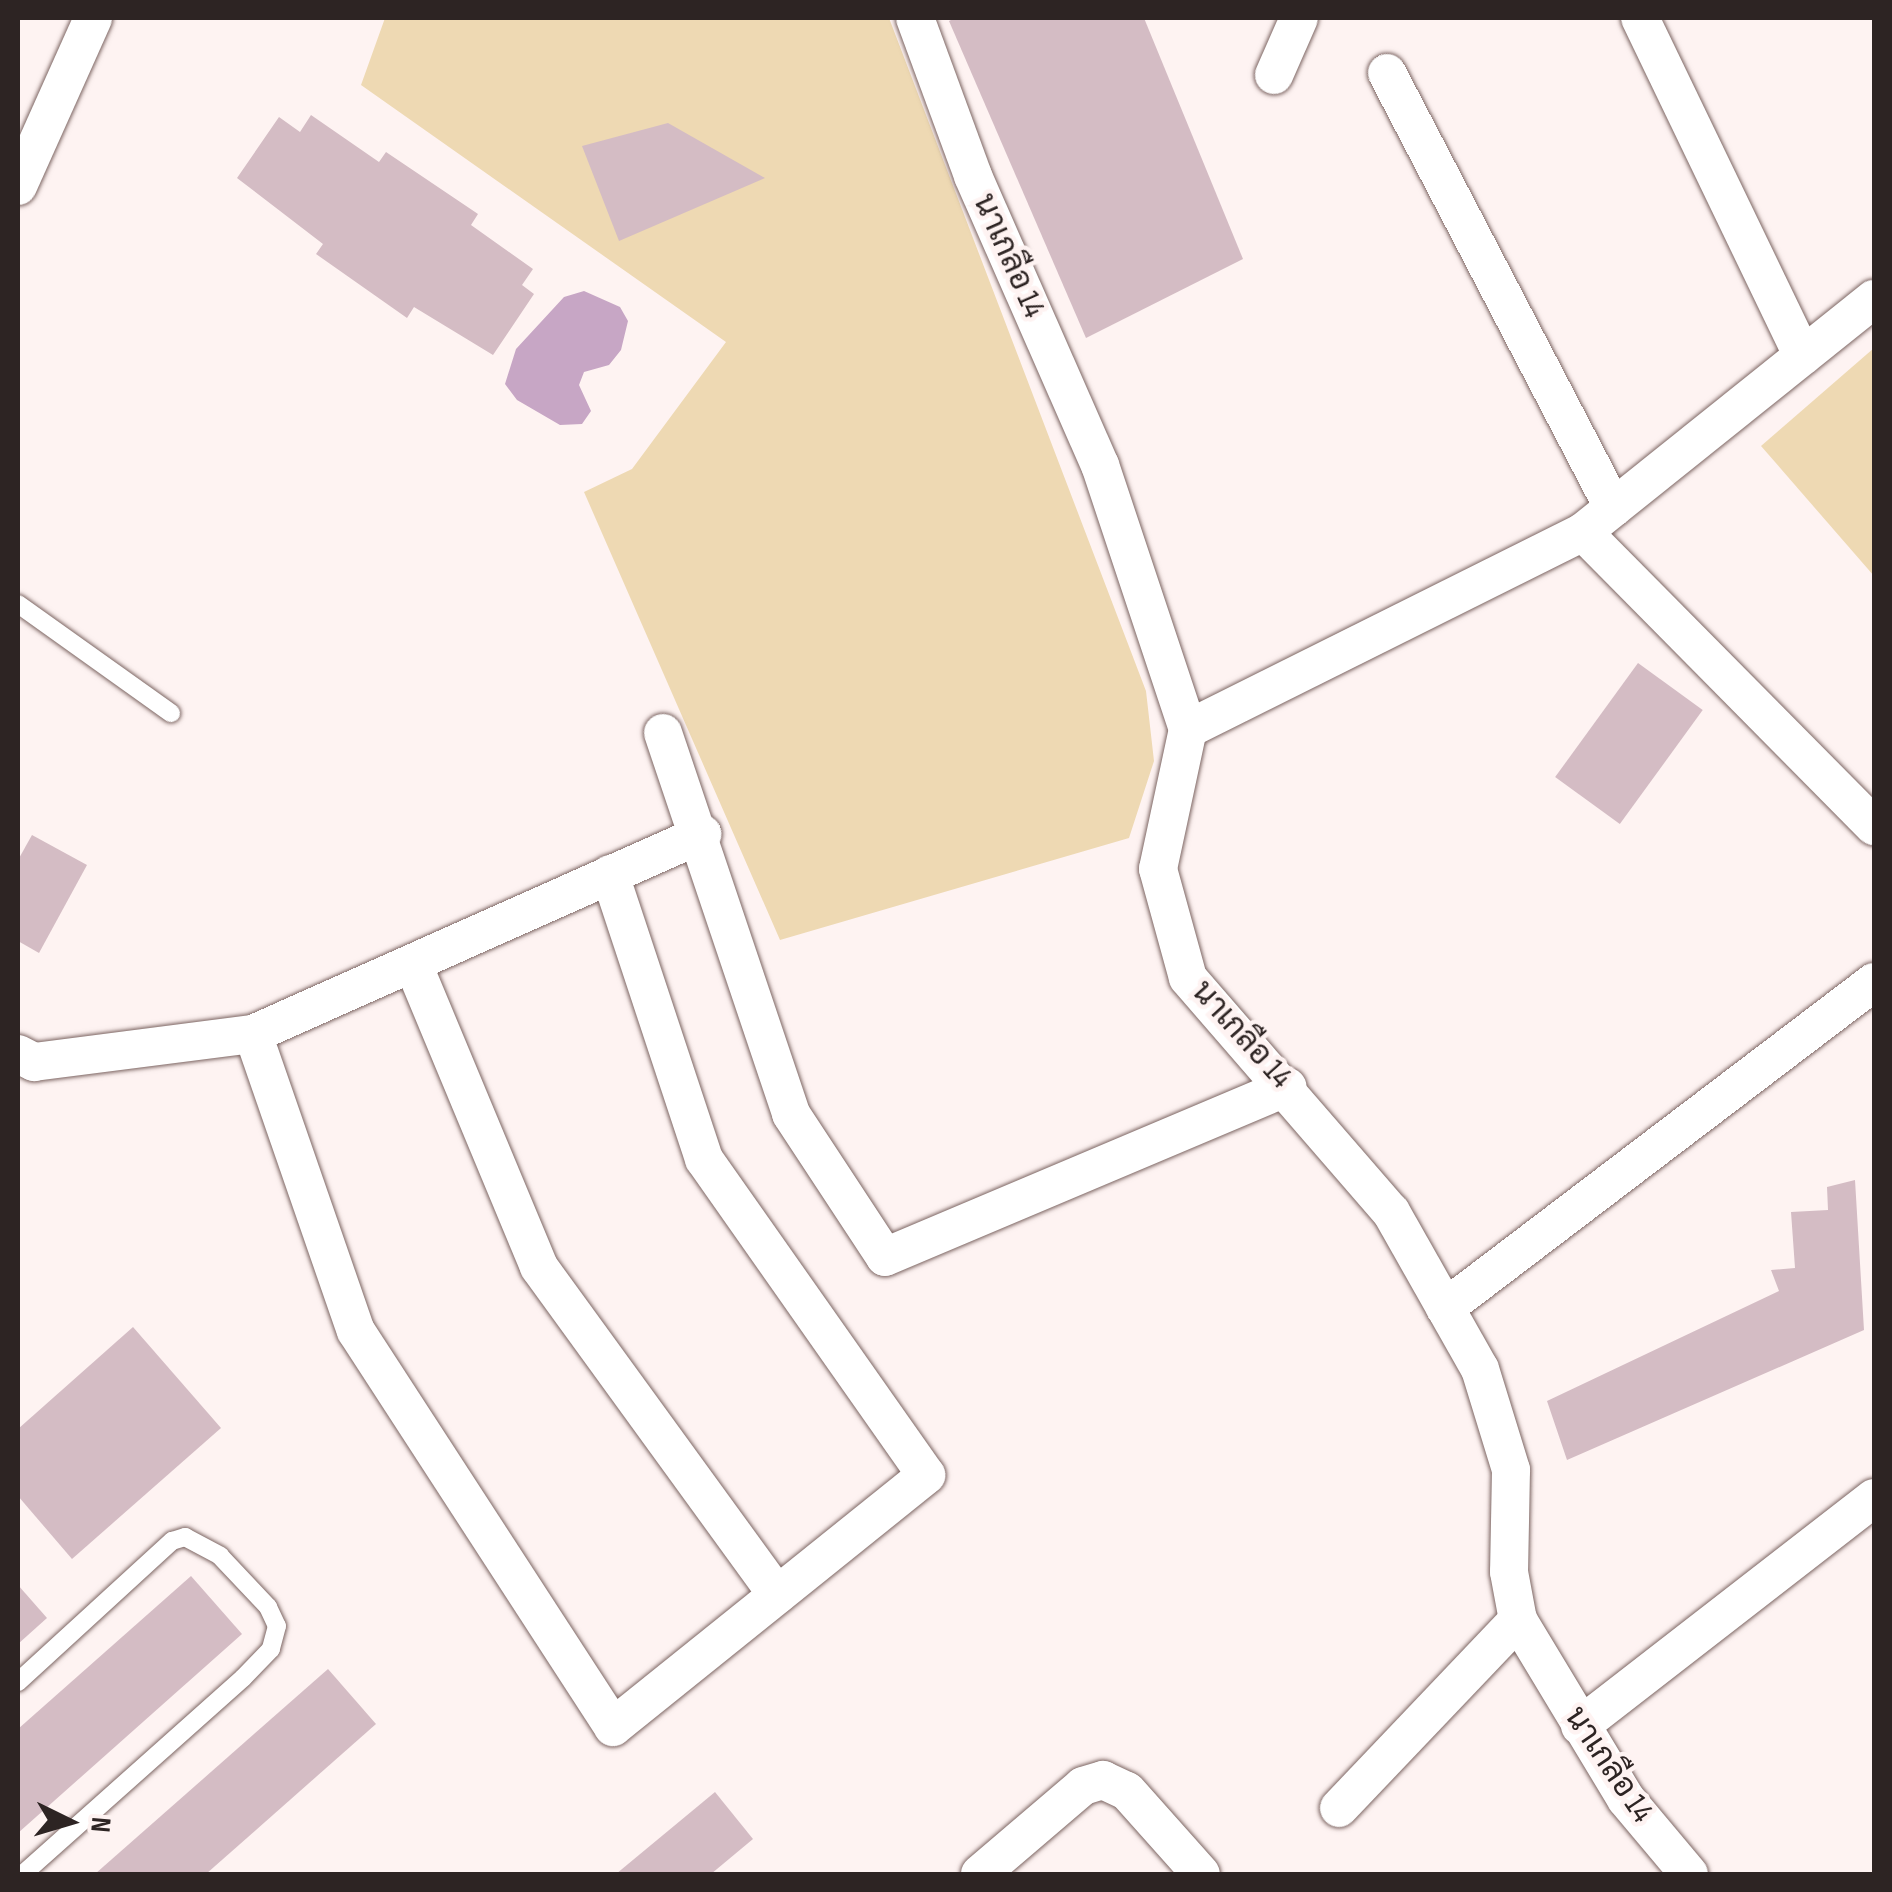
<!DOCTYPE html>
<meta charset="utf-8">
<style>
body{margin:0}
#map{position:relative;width:1892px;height:1892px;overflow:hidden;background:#fef3f2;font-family:"Sofia Sans Condensed",Sarabun,sans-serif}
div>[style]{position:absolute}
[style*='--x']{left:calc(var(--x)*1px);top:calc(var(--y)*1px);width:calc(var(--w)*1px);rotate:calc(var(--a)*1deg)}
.green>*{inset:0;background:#eed9b3}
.water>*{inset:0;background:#c7a6c5}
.building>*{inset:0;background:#d4bcc4;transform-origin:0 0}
.roads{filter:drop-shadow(0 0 2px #7c6562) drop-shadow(0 0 2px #7c6562)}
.lane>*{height:18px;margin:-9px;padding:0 9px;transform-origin:9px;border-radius:9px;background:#fff}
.street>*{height:38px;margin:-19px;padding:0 19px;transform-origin:19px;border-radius:19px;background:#fff}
span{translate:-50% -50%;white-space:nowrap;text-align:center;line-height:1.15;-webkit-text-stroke:9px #fef3f2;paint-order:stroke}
.street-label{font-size:32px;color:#2d2423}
.frame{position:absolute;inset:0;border:20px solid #2d2423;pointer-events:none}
.north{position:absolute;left:20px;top:1772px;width:100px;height:100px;-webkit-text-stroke:8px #fef3f2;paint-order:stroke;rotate:95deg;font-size:28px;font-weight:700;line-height:40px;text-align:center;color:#2d2423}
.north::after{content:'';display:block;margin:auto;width:35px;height:45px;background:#2d2423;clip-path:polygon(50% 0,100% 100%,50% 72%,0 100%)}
</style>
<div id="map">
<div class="green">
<div style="clip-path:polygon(385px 18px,889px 18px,1146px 691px,1154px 761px,1129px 838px,780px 940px,584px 492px,632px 469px,726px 342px,361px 85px)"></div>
<div style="clip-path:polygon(1874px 348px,1874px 576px,1761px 446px)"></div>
</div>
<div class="water">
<div style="clip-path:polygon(584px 291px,620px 307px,628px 321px,621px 350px,609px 365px,584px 372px,579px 385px,591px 411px,582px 424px,560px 425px,517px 400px,505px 384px,516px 349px,564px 297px)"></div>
</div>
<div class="building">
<div style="clip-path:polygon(955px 18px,1144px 18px,1243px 259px,1086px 338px,949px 21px)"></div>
<div style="clip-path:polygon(311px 115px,379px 162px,386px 152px,478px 214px,471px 225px,533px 269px,522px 285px,534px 294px,493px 355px,414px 307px,407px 318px,316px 254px,323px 244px,237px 178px,279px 117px,300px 132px)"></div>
<div style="clip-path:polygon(668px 123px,765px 178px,619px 241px,582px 146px)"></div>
<div style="left:1638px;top:663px;width:80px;height:141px;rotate:36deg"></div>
<div style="clip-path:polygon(32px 835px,87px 865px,39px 953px,18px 941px,18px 860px)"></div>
<div style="clip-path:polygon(1855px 1180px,1864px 1330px,1567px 1460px,1547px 1401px,1779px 1291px,1771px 1270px,1795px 1268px,1791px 1212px,1828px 1210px,1827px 1187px)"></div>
<div style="clip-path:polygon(133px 1327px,221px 1428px,72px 1559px,18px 1496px,18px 1429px)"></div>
<div style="clip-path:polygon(191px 1576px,242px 1634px,18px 1833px,18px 1729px)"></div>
<div style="clip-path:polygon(18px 1585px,47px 1618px,18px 1644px)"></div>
<div style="clip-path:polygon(328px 1669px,376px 1724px,206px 1874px,95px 1874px)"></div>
<div style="clip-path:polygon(715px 1792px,753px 1839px,711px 1874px,616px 1874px)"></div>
</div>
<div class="roads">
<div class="lane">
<div style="--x:18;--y:604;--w:188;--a:35.5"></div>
<div style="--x:18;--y:1682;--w:209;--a:-42.5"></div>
<div style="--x:172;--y:1541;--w:14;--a:-17"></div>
<div style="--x:185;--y:1537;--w:40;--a:28"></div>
<div style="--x:220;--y:1556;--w:70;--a:46.7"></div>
<div style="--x:268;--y:1607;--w:21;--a:65"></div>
<div style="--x:277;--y:1626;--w:24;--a:105"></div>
<div style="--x:271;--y:1649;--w:40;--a:134"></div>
<div style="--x:243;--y:1678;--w:295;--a:138.3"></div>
</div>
<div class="street">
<div style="--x:915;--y:18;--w:168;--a:69.8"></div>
<div style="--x:973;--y:176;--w:316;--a:66.3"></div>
<div style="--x:1100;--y:465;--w:278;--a:71.6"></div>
<div style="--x:1188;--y:729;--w:143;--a:102.1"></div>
<div style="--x:1158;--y:869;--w:113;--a:74.6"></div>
<div style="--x:1188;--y:978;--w:310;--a:49.1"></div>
<div style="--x:1391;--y:1212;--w:180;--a:60.5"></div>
<div style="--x:1480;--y:1369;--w:106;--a:72.9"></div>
<div style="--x:1511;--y:1470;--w:102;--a:91.1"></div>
<div style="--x:1509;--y:1572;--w:49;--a:79.4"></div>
<div style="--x:1518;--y:1620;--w:209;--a:58.9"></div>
<div style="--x:1626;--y:1799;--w:98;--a:50"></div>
<div style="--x:1640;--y:18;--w:375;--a:64.3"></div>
<div style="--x:1387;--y:73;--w:490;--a:62.5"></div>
<div style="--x:1274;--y:75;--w:62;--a:-66.3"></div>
<div style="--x:18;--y:186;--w:184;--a:-65.9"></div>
<div style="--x:1583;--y:532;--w:414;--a:45.3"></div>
<div style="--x:1188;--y:729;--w:441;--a:-26.5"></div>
<div style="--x:1583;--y:532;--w:373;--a:-38.7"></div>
<div style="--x:663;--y:733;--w:402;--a:71.4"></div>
<div style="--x:791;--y:1114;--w:171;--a:56.7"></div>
<div style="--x:885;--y:1257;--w:437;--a:-22.9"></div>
<div style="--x:413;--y:964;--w:328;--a:67.4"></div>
<div style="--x:539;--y:1267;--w:405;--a:54"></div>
<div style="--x:253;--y:1034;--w:314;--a:70.9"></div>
<div style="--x:356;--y:1331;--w:472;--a:57"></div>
<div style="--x:613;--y:1727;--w:402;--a:-38.8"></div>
<div style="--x:926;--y:1475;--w:386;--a:-125.1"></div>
<div style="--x:704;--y:1159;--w:300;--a:-108.3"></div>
<div style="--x:18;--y:1054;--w:18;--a:27"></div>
<div style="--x:34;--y:1062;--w:221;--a:-7.3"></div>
<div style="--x:253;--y:1034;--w:492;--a:-24"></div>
<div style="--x:1445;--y:1308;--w:539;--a:-37.23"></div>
<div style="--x:1580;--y:1726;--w:372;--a:-37.8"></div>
<div style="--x:1339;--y:1808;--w:260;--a:-46.4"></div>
<div style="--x:980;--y:1874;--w:135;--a:-40.5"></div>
<div style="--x:1083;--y:1786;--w:21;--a:-17"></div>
<div style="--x:1103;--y:1780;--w:26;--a:25"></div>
<div style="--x:1127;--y:1791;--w:111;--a:48.3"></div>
</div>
</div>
<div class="street-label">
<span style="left:1008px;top:256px;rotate:66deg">นาเกลือ 14</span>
<span style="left:1241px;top:1035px;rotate:48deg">นาเกลือ 14</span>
<span style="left:1608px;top:1765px;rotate:56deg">นาเกลือ 14</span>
</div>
<div class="frame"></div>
<div class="north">N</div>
</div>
